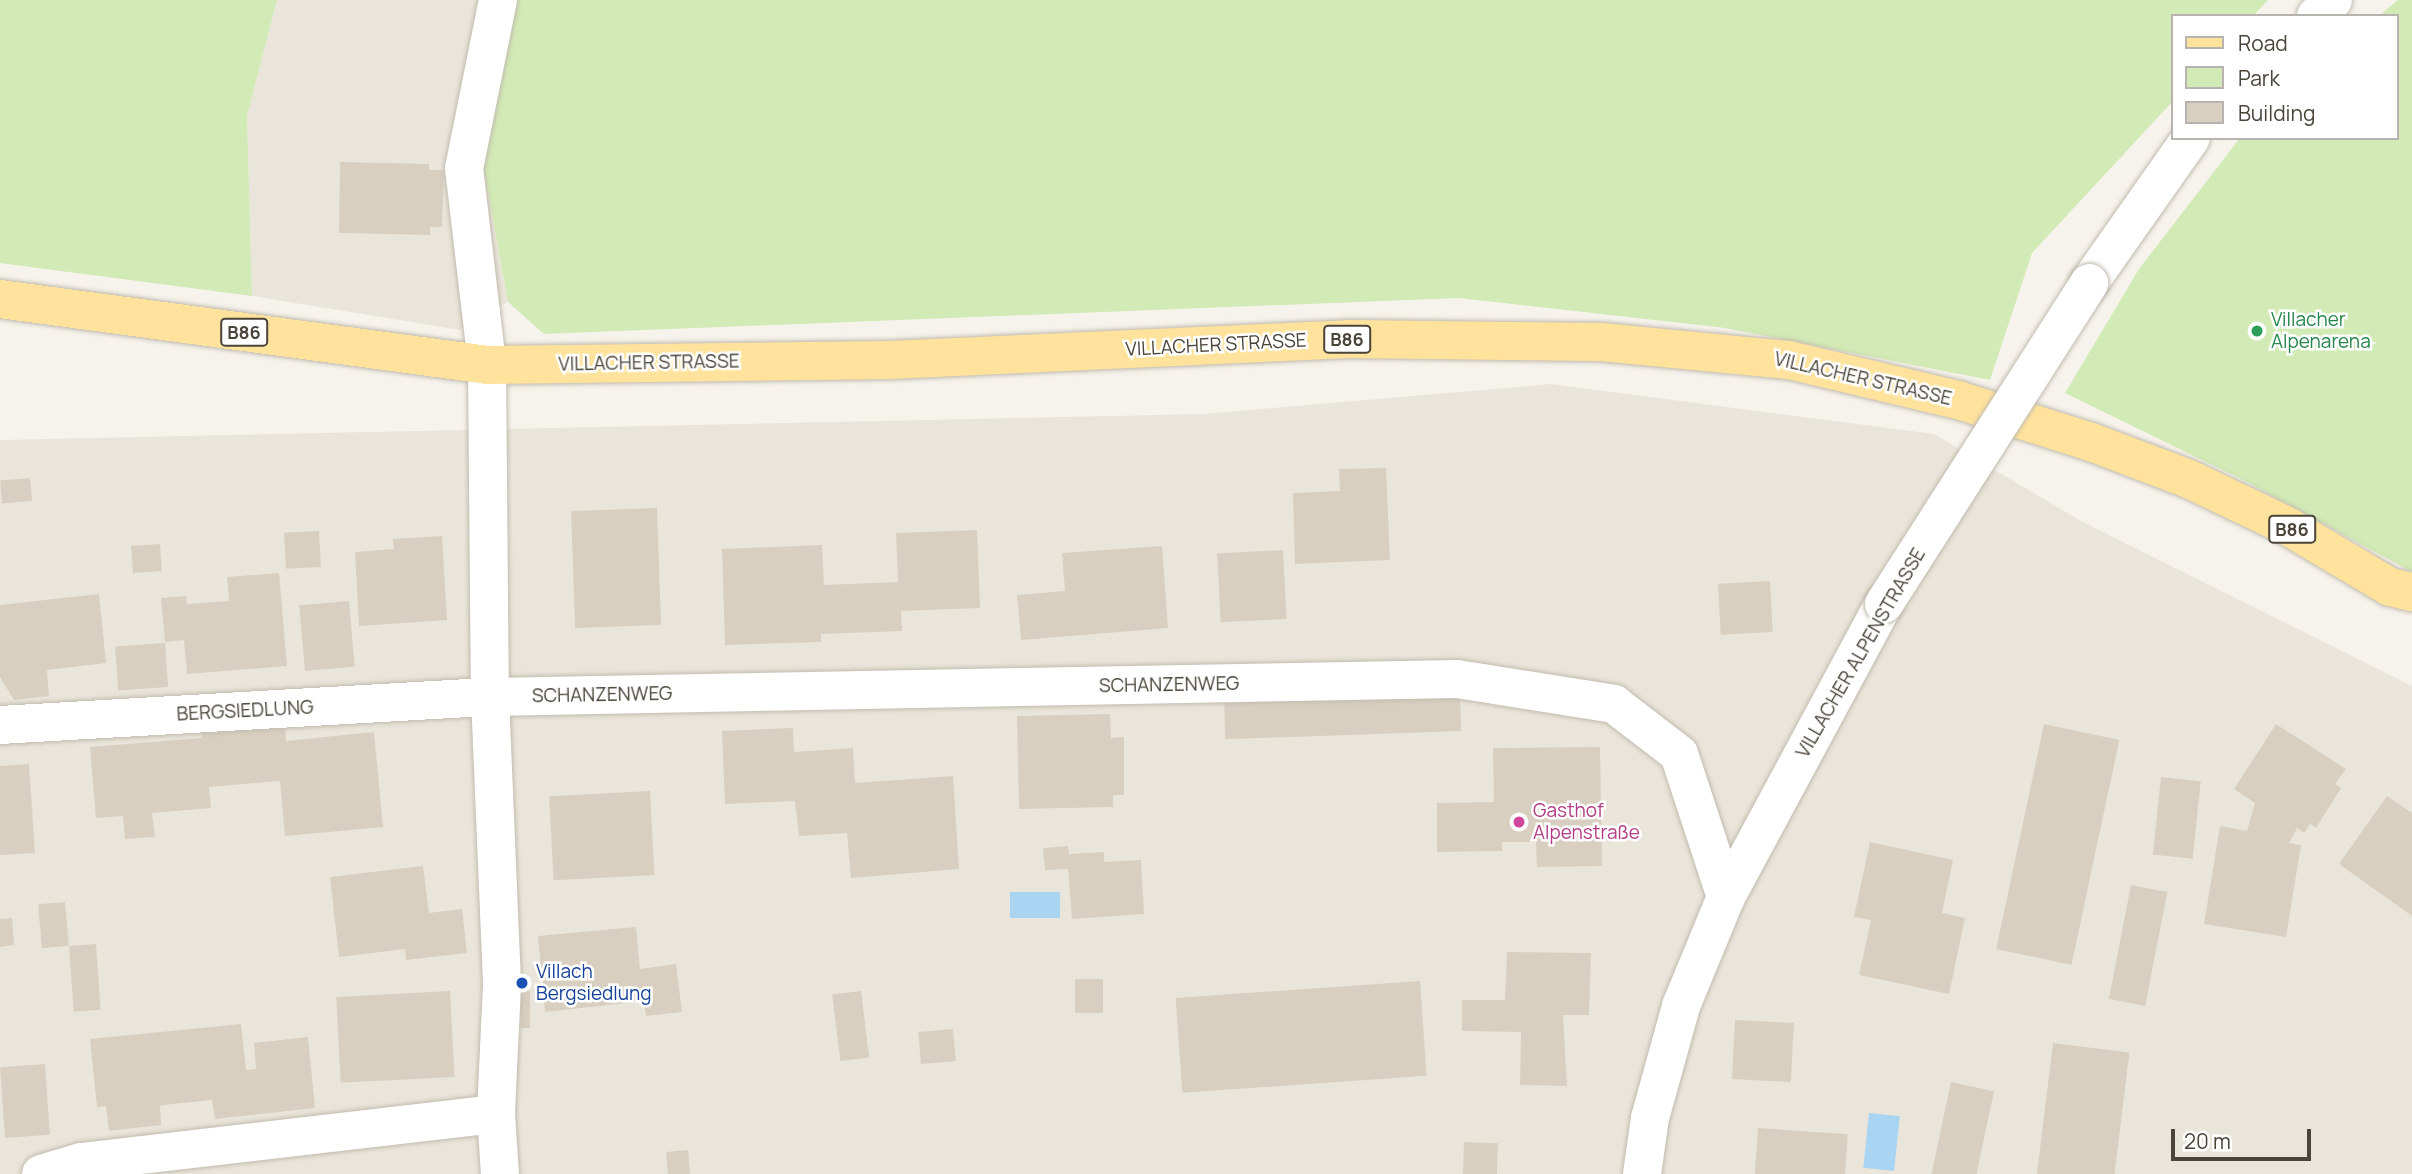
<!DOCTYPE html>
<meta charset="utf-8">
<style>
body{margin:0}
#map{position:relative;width:2412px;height:1174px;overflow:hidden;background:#f6f3ec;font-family:Manrope,sans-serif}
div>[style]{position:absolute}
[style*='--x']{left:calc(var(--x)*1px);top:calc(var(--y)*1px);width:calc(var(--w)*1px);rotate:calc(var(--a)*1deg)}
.residential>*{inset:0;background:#eae5da}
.green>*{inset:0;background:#d2eab5}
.water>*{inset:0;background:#a9d4f2;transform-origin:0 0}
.building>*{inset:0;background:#d8cfc1;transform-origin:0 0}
.roads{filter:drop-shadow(0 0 2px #c2bbae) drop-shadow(0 0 2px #c2bbae)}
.minor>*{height:38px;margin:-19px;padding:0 19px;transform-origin:19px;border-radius:19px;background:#fff}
.primary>*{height:38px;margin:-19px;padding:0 19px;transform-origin:19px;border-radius:19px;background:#ffe39c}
.bridges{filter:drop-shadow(0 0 2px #c2bbae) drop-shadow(0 0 2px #c2bbae)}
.minor-bridge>*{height:38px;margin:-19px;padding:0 19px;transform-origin:19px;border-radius:19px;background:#fff}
.dots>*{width:19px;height:19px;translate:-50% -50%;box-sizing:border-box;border:4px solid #fff;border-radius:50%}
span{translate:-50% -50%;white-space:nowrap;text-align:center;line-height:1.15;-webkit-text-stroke:5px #fff;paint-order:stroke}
.shield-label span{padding:2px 5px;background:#fff;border:2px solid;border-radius:5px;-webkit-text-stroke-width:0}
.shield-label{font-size:18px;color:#4b4439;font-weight:700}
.leisure-label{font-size:19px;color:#27864d}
.left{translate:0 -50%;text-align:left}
.street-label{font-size:19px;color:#4b4439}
.hotel-label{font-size:19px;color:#b23c85}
.transit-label{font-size:19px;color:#164399}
.legend{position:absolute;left:2171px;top:14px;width:228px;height:126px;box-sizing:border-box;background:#fff;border:2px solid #b7b4b0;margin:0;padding:9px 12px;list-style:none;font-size:21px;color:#4b4439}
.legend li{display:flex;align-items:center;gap:14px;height:35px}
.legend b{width:35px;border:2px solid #b7b4b0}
.scale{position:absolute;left:2171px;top:1129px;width:140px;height:32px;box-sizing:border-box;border:4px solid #4b4439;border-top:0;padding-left:9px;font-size:21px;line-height:24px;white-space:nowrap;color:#4b4439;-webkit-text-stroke:5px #fff;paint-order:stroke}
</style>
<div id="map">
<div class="residential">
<div style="clip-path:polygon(277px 0,505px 0,483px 164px,508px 302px,460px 330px,252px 296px,247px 116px)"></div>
<div style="clip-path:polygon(1551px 384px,1934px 434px,2081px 521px,2412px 686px,2412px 1174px,0 1174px,0 440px,1203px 414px)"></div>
</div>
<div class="green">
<div style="clip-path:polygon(0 0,277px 0,247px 116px,252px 296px,0 263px)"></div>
<div style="clip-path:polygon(505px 0,2268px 0,2253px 16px,2172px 16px,2172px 102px,2032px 253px,1990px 380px,1725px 328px,1459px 298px,544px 334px,508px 302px,483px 164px)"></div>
<div style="clip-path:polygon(2398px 0,2412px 0,2412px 572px,2239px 478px,2065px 393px,2139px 269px,2240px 138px,2396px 138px,2396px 16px,2379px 16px)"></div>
</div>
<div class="water">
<div style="left:1010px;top:892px;width:50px;height:26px"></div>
<div style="left:1869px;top:1113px;width:31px;height:55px;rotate:6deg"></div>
</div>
<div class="building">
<div style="clip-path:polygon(340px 162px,429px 164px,429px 170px,444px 170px,442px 227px,430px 227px,430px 235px,339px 233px)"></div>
<div style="clip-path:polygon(1386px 468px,1390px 560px,1295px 564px,1293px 493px,1340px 491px,1339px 469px)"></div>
<div style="left:30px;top:478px;width:23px;height:30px;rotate:85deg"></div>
<div style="left:657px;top:508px;width:117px;height:86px;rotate:88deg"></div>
<div style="clip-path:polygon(977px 530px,980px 608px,901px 611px,902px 631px,821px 634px,821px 642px,725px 645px,722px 549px,822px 545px,824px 585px,898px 582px,896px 533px)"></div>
<div style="left:319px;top:531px;width:36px;height:35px;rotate:87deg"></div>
<div style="clip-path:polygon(442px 536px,447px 620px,359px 626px,355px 552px,394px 549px,393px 539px)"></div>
<div style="left:160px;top:544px;width:27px;height:29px;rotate:86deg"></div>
<div style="clip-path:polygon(1162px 546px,1168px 628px,1021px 640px,1017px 595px,1065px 591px,1062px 553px)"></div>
<div style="left:1283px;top:550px;width:69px;height:66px;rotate:87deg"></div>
<div style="clip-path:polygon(279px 573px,287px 666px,187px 674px,184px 640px,165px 642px,161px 598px,186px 596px,187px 604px,229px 601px,227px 577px)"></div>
<div style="left:1770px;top:581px;width:51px;height:52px;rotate:87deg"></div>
<div style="clip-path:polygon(99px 594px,106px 663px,47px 670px,49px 696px,14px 700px,0 677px,0 605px)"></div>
<div style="left:349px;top:601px;width:66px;height:50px;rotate:85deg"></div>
<div style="left:165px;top:643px;width:44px;height:50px;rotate:86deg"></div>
<div style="left:1460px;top:695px;width:36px;height:236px;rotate:88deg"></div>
<div style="clip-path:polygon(1110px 714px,1111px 738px,1124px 737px,1124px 795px,1113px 795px,1113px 807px,1019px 809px,1017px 716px)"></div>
<div style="left:2044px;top:724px;width:77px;height:230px;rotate:12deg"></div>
<div style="clip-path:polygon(2276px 724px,2346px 769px,2335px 784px,2341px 788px,2316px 828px,2310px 824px,2304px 833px,2297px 828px,2289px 843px,2301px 845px,2286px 937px,2204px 924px,2220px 826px,2247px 831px,2255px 803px,2234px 789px)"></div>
<div style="clip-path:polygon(201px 725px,285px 725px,286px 741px,374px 732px,383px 827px,285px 836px,280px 781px,209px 787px,211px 808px,152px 813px,155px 837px,125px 839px,123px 816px,96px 818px,90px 747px,202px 738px)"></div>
<div style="clip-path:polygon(793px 728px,794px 752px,853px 748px,855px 783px,953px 776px,959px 869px,851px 878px,847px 833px,799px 836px,795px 801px,725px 804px,722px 731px)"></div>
<div style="clip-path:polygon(1600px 747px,1602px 866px,1537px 867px,1536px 842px,1502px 842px,1502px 851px,1437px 852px,1437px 803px,1494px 802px,1493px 748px)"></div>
<div style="clip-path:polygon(29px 764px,35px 853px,0 855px,0 766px)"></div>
<div style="left:2161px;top:777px;width:40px;height:78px;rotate:6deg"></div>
<div style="left:650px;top:791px;width:84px;height:101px;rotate:87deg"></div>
<div style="clip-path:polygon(2387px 796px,2412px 813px,2412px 916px,2339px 864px)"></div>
<div style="clip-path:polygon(1870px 842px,1953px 860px,1942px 913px,1965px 918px,1949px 994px,1859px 975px,1871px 920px,1854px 917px)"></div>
<div style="clip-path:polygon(1068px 846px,1069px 854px,1104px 852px,1104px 862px,1141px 860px,1144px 914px,1072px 919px,1068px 869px,1045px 870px,1043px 848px)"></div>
<div style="clip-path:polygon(423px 866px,429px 913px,462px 909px,467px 953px,406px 960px,405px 949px,339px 957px,330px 877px)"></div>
<div style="left:2131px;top:885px;width:37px;height:116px;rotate:11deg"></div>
<div style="left:65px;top:902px;width:44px;height:27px;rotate:85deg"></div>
<div style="clip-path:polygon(12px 918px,14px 945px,0 947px,0 919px)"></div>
<div style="clip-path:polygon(636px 927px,640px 969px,676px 964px,682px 1012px,646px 1016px,644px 1001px,545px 1012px,538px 936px)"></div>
<div style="left:96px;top:944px;width:66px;height:27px;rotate:86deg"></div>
<div style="clip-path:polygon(1507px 952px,1591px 953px,1589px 1015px,1563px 1015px,1567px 1086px,1520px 1085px,1521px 1032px,1462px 1031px,1462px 1000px,1505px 1000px)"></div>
<div style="left:1103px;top:979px;width:34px;height:28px;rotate:90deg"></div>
<div style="left:1420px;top:981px;width:95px;height:245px;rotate:86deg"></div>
<div style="left:450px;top:991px;width:86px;height:114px;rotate:87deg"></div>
<div style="left:521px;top:991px;width:9px;height:37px"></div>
<div style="left:861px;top:991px;width:67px;height:29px;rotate:83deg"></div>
<div style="left:1735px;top:1020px;width:59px;height:59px;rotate:3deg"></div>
<div style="clip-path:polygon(241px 1024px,246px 1070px,256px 1069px,254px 1043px,308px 1037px,315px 1108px,215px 1119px,212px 1100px,172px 1104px,160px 1106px,161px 1125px,109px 1131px,106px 1106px,97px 1107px,90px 1039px)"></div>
<div style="left:953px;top:1029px;width:32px;height:35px;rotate:85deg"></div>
<div style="left:2053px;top:1043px;width:77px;height:132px;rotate:7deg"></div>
<div style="left:45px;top:1064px;width:71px;height:45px;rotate:86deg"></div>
<div style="left:1951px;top:1082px;width:44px;height:94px;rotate:12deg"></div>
<div style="left:1758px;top:1128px;width:90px;height:46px;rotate:4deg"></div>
<div style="left:1464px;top:1142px;width:34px;height:32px;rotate:2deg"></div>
<div style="left:688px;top:1150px;width:24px;height:22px;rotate:85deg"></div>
</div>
<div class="roads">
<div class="minor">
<div style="--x:498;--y:0;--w:171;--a:101.4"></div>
<div style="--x:464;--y:168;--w:198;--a:83.3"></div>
<div style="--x:487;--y:365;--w:332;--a:89.5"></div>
<div style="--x:490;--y:697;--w:288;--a:87.6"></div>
<div style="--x:502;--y:985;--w:129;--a:92.7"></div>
<div style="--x:496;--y:1114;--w:60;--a:86.2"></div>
<div style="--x:2316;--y:16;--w:23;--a:-43"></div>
<div style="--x:2089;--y:283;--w:177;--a:-54.9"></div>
<div style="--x:0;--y:725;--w:491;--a:-3.3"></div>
<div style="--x:490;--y:697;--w:967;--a:-1.07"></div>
<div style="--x:1457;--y:679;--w:159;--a:9"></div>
<div style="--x:1614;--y:704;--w:82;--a:37.6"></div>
<div style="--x:1679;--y:754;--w:151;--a:71.8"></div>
<div style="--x:41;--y:1174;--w:42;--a:-16.7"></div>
<div style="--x:81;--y:1162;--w:418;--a:-6.6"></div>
<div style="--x:1642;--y:1174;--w:57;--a:-81.9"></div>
<div style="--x:1650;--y:1118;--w:116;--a:-74.5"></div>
<div style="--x:1681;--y:1006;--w:118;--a:-67.6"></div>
<div style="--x:1726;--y:897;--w:333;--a:-61.7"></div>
</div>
<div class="primary">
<div style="--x:0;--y:299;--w:491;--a:7.7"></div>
<div style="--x:487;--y:365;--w:402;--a:-0.7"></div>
<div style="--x:889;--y:360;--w:460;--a:-2.6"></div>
<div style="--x:1349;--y:339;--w:252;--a:0.7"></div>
<div style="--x:1601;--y:342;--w:189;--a:5.5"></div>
<div style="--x:1789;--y:360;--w:174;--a:13.3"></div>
<div style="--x:1958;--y:400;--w:139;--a:17.5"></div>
<div style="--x:2091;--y:442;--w:105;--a:20.7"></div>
<div style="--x:2189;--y:479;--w:111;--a:25.6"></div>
<div style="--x:2289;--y:527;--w:117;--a:30.7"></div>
<div style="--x:2390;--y:587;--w:23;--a:13"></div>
</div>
</div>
<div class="bridges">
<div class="minor-bridge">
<div style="--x:1884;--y:604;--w:381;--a:-57.4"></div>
</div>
</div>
<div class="dots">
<div style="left:2257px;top:331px;background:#2e9e5b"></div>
<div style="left:1519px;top:822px;background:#d1479c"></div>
<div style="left:522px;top:983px;background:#1a4fb4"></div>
</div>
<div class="shield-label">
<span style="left:244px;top:332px">B86</span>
<span style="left:1347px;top:339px">B86</span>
<span style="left:2292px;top:529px">B86</span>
</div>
<div class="leisure-label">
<span class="left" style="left:2271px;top:331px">Villacher<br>Alpenarena</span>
</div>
<div class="street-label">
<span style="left:1216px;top:345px;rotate:-3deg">VILLACHER STRASSE</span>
<span style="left:649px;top:363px;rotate:-1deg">VILLACHER STRASSE</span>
<span style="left:1863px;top:379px;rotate:13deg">VILLACHER STRASSE</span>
<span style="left:1861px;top:653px;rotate:-60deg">VILLACHER ALPENSTRASSE</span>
<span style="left:1169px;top:685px;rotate:-1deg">SCHANZENWEG</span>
<span style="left:602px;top:695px;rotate:-1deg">SCHANZENWEG</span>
<span style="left:245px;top:711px;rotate:-3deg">BERGSIEDLUNG</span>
</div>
<div class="hotel-label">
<span class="left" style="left:1533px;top:822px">Gasthof<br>Alpenstraße</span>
</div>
<div class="transit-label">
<span class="left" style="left:536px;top:983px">Villach<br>Bergsiedlung</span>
</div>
<ul class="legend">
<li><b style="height:9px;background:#ffe39c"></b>Road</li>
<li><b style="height:19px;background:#d2eab5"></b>Park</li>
<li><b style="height:19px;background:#d8cfc1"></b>Building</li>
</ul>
<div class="scale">20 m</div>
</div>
